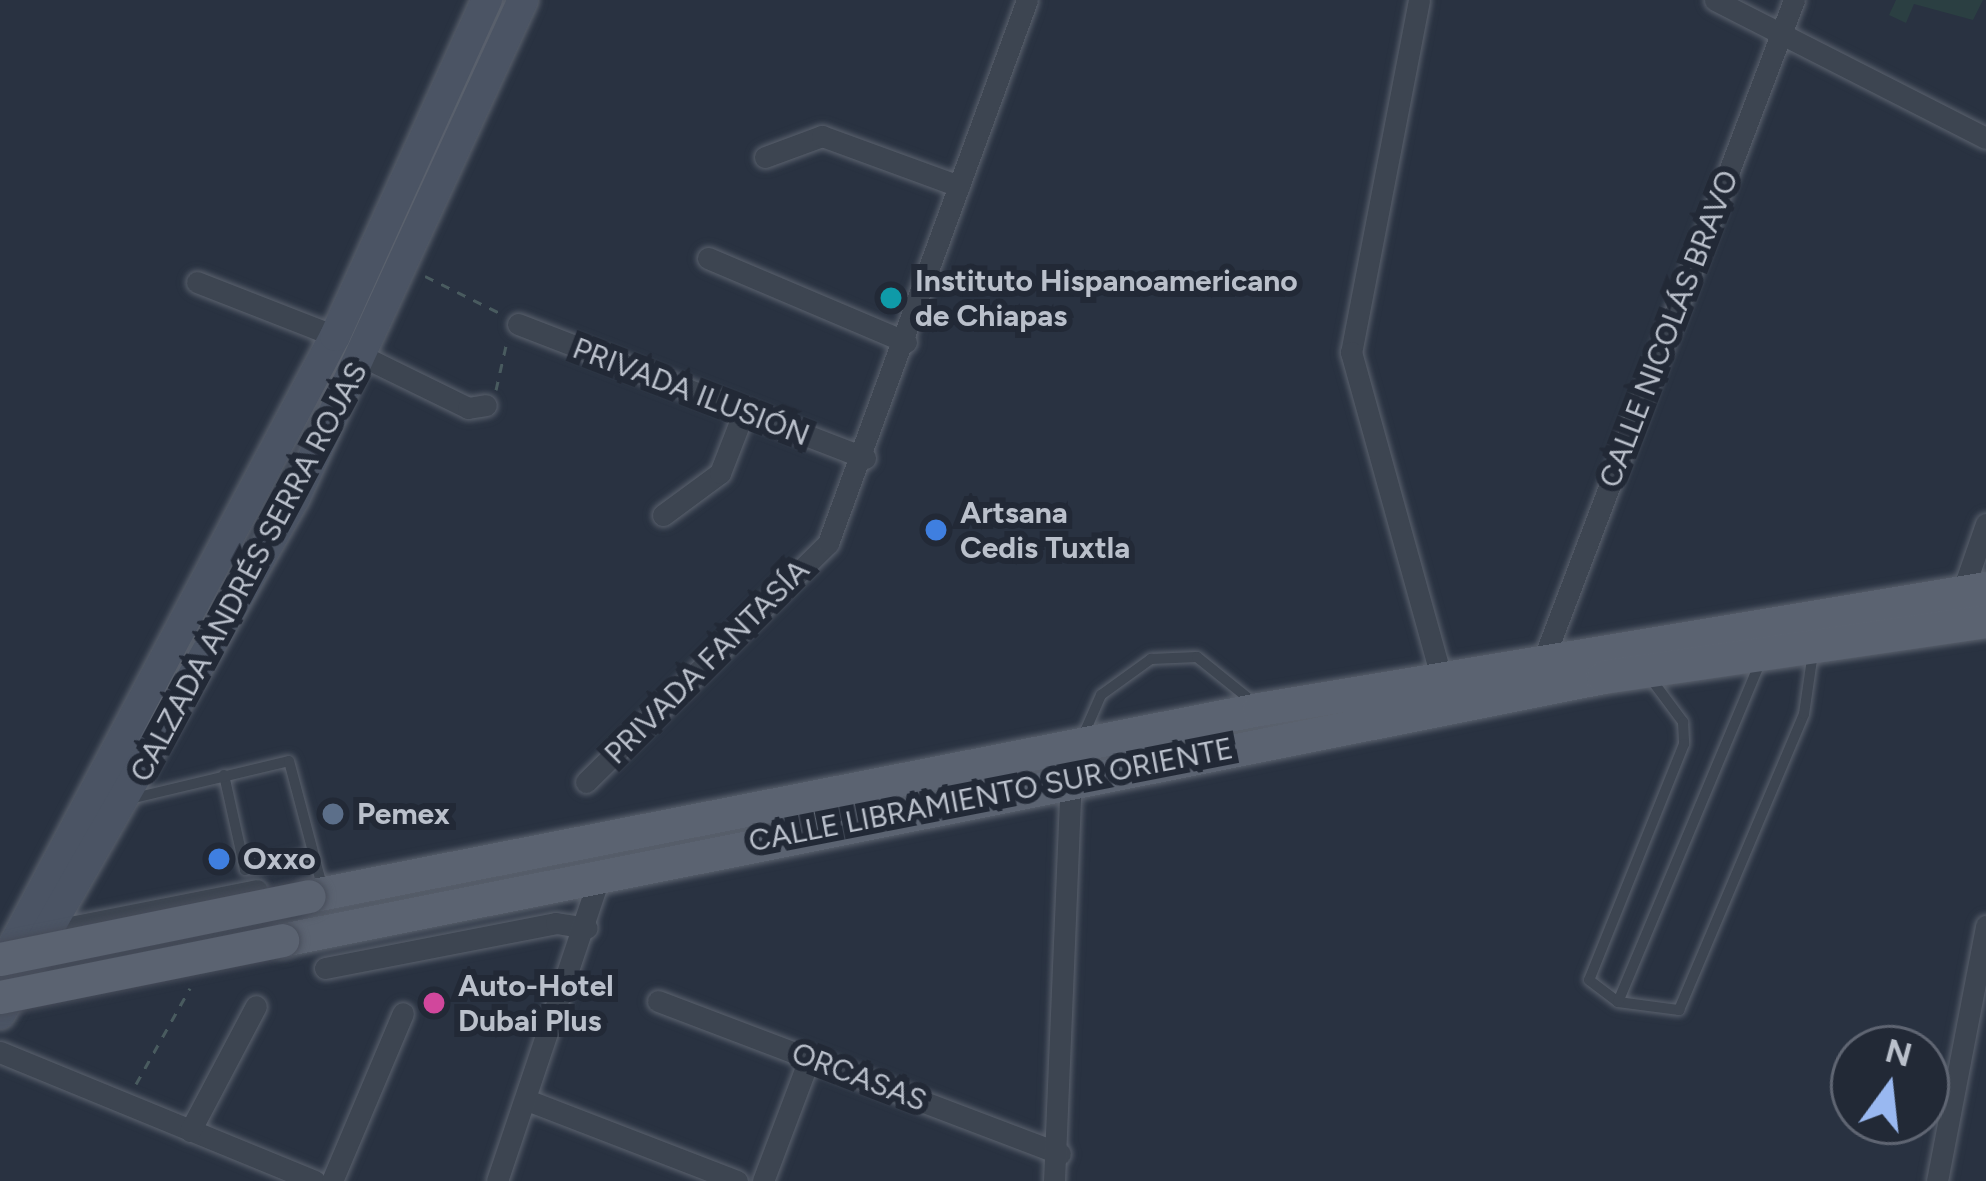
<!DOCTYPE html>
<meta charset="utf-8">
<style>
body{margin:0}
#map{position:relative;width:1986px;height:1181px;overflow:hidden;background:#293241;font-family:Figtree,sans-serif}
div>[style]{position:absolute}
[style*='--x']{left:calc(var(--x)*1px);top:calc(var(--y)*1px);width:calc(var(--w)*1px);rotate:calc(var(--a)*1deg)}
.green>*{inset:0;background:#2b3f42}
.path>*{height:3px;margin-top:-1.5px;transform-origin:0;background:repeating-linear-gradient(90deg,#495b5f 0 9px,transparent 0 18px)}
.roads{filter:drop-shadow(0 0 3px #5b626e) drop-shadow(0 0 3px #5b626e)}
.lane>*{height:10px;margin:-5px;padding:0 5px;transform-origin:5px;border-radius:5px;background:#3d4551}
.street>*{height:21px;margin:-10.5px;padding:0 10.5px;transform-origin:10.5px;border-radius:10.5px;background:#3d4551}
.secondary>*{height:30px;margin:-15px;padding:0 15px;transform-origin:15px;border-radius:15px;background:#4b5464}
.primary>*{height:33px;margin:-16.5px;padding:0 16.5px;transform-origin:16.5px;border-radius:16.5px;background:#5b6371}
.bridges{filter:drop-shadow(0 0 3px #474d5a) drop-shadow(0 0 3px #474d5a)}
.primary-bridge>*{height:33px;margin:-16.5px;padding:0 16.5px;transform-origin:16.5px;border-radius:16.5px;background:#5b6371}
.dots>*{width:33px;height:33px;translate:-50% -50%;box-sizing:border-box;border:6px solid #222936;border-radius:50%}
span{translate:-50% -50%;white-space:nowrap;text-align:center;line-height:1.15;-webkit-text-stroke:12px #222936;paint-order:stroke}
.poi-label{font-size:30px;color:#bac0cb;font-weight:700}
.left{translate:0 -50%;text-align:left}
.street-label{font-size:30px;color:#bac0cb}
.north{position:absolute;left:1830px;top:1025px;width:120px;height:120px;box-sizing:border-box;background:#222936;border:3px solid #5f6572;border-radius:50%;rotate:15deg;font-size:33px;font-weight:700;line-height:48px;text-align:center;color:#bac0cb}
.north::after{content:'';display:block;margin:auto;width:42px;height:54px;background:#99b8f1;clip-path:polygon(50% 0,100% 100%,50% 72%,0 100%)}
</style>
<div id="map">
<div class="green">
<div style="clip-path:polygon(1896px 0,1983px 0,1973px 20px,1914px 4px,1906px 23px,1889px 15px)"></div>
</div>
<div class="path">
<div style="--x:425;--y:276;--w:86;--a:26.3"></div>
<div style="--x:496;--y:390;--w:50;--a:-77.3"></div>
<div style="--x:136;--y:1084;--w:110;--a:-60.6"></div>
</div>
<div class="roads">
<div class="lane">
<div style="--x:1651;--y:679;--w:54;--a:53.3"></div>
<div style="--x:1683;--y:722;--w:22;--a:87"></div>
<div style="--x:1684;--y:744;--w:254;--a:111.9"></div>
<div style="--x:1589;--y:980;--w:36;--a:37"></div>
<div style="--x:1618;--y:1002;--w:62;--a:7.5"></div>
<div style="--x:1679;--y:1010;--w:321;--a:-67.1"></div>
<div style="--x:1804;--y:714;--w:63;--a:-81.7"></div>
<div style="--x:1083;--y:736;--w:45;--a:-66.3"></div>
<div style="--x:1101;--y:695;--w:62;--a:-35.8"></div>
<div style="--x:1151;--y:659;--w:46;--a:-2.5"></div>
<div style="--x:1197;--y:657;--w:72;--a:38.8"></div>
<div style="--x:224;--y:775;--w:97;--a:77.5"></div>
<div style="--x:245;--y:870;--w:70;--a:-13.2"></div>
<div style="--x:130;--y:799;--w:163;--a:-13.4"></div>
<div style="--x:289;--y:761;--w:121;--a:75.2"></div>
<div style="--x:1618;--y:1002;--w:368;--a:-67.3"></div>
</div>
<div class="street">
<div style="--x:1419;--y:0;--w:359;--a:100.9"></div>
<div style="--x:1351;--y:352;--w:349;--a:74.5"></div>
<div style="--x:1715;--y:0;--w:304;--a:27"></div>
<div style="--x:765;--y:157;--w:61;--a:-20.2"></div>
<div style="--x:822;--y:136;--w:146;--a:20.1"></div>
<div style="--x:708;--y:258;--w:215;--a:23"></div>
<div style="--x:197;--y:282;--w:148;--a:21.4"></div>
<div style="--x:518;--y:324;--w:372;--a:21.1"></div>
<div style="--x:362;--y:356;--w:118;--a:26.1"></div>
<div style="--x:468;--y:408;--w:18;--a:-9"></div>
<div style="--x:663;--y:515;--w:71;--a:-36.4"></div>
<div style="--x:720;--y:473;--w:63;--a:-68.7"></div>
<div style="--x:1963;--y:590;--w:70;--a:-70.8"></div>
<div style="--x:1544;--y:658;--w:704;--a:-69.2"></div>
<div style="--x:586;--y:782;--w:340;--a:-44.6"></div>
<div style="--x:828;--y:543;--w:578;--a:-69.87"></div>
<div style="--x:40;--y:933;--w:221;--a:-11.2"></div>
<div style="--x:325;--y:968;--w:235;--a:-11"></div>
<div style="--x:556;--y:923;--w:31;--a:9"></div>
<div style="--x:658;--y:1001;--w:430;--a:20.8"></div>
<div style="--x:0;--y:1052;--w:340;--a:22.3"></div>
<div style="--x:527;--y:1100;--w:225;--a:21.1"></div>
<div style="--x:190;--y:1131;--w:141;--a:-62.2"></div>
<div style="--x:332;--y:1181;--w:182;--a:-67.1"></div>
<div style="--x:497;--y:1181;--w:311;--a:-71.4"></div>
<div style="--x:763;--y:1181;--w:130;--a:-69.3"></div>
<div style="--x:1054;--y:1181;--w:401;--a:-87.6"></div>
<div style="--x:1937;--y:1181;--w:260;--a:-79.1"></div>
</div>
<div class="secondary">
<div style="--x:0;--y:971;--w:718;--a:-62.19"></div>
<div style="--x:335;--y:336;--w:369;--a:-65.7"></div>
<div style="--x:0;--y:1014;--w:595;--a:-60.29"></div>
<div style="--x:295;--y:497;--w:547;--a:-65.36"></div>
</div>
<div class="primary">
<div style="--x:309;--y:896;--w:968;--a:-11.14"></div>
<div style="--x:1259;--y:709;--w:737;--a:-9.45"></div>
<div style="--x:282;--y:940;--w:1347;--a:-11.26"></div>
<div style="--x:1603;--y:677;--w:387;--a:-8.3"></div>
</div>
</div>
<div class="bridges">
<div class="primary-bridge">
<div style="--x:0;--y:959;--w:315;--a:-11.5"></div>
<div style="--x:0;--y:997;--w:288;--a:-11.4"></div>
</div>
</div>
<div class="dots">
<div style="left:891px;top:298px;background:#0f9aa8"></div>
<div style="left:936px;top:530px;background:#3f7fe0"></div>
<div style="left:333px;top:814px;background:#5c6f8a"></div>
<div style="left:219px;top:859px;background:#3f7fe0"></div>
<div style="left:434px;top:1003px;background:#d1479c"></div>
</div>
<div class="poi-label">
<span class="left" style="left:915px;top:298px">Instituto Hispanoamericano<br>de Chiapas</span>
<span class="left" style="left:960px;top:530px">Artsana<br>Cedis Tuxtla</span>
<span class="left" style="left:357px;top:814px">Pemex</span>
<span class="left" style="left:243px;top:859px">Oxxo</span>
<span class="left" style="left:458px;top:1003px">Auto-Hotel<br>Dubai Plus</span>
</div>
<div class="street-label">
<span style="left:1669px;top:329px;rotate:-69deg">CALLE NICOLÁS BRAVO</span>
<span style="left:691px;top:392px;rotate:21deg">PRIVADA ILUSIÓN</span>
<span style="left:249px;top:572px;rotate:-62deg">CALZADA ANDRÉS SERRA ROJAS</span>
<span style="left:707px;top:662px;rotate:-45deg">PRIVADA FANTASÍA</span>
<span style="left:991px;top:795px;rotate:-11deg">CALLE LIBRAMIENTO SUR ORIENTE</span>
<span style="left:859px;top:1077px;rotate:21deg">ORCASAS</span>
</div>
<div class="north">N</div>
</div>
